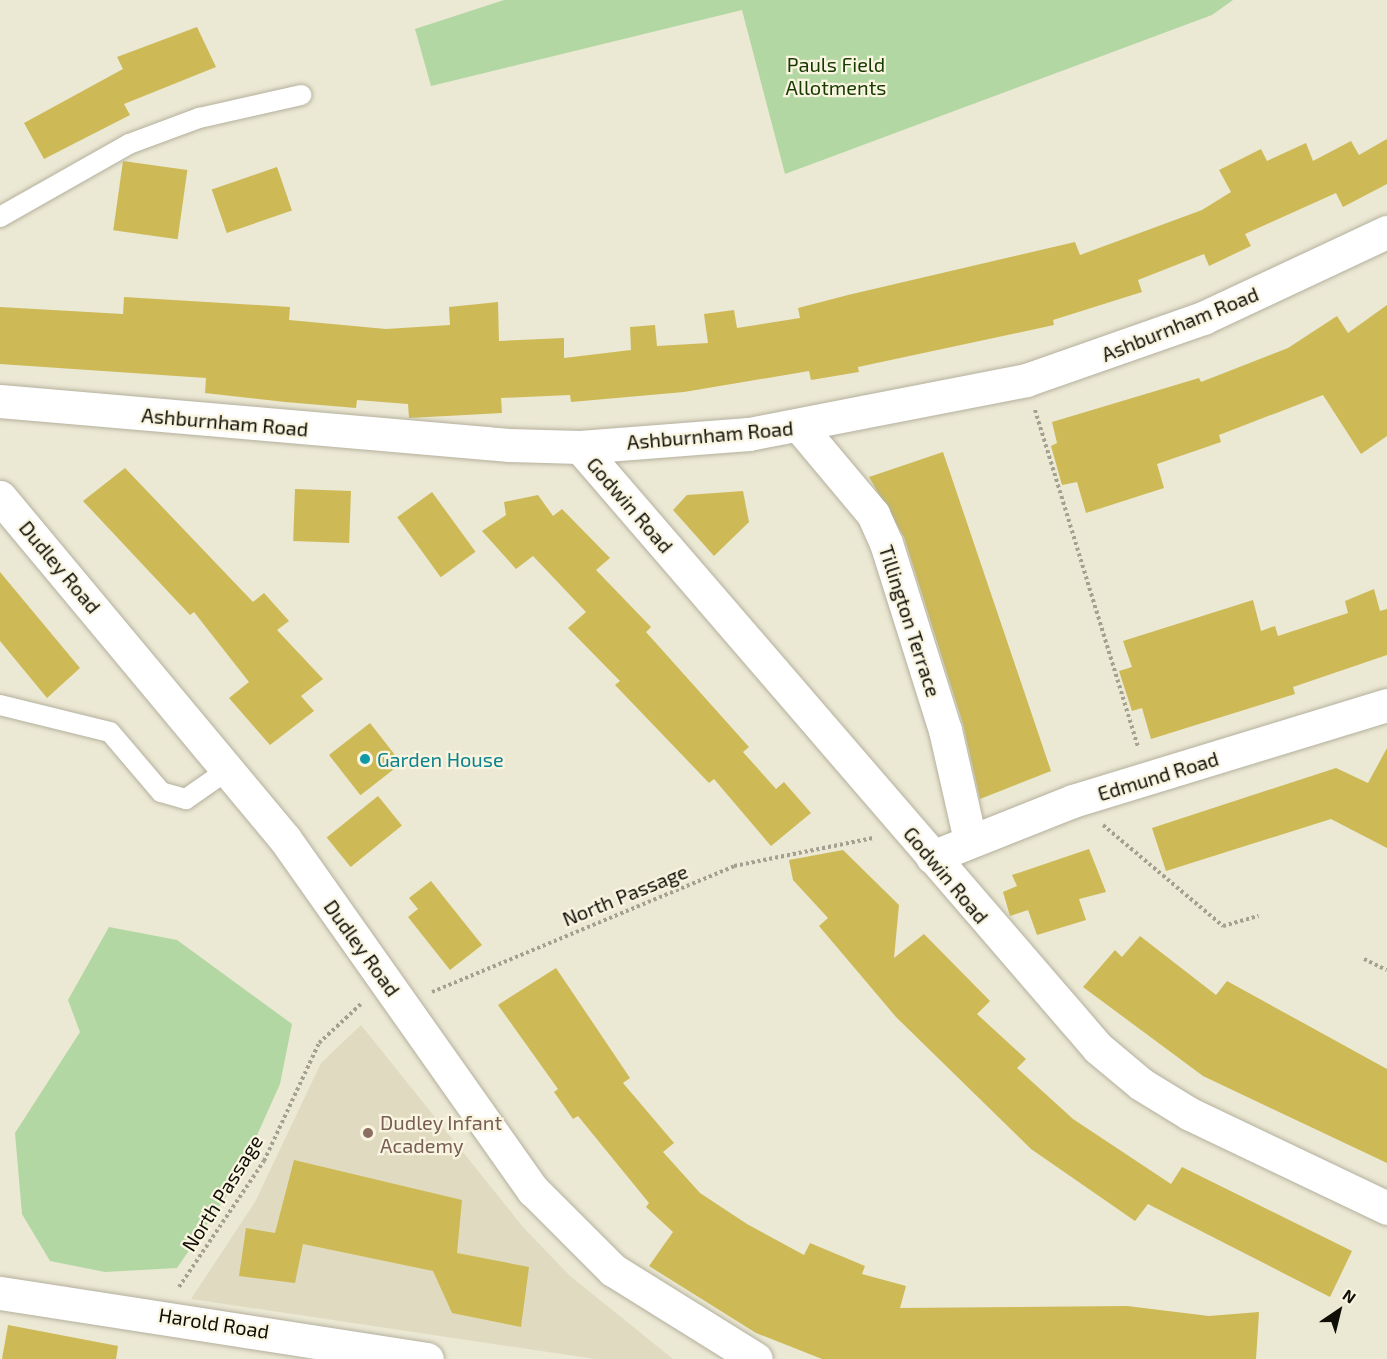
<!DOCTYPE html>
<style>
body{margin:0}
#map{position:relative;width:1387px;height:1359px;overflow:hidden;background:#ebe8d4;font-family:"Exo 2",sans-serif}
div>[style]{position:absolute}
[style*='--x']{left:calc(var(--x)*1px);top:calc(var(--y)*1px);width:calc(var(--w)*1px);rotate:calc(var(--a)*1deg)}
.built>*{inset:0;background:#e0dbc0}
.green>*{inset:0;background:#b3d7a3}
.building>*{inset:0;background:#cdba56;transform-origin:0 0}
.path>*{height:4px;margin-top:-2px;transform-origin:0;background:repeating-linear-gradient(90deg,#a4a191 0 3px,transparent 0 6px)}
.roads{filter:drop-shadow(0 0 2px #b4b09d) drop-shadow(0 0 2px #b4b09d)}
.lane>*{height:20px;margin:-10px;padding:0 10px;transform-origin:10px;border-radius:10px;background:#fff}
.street>*{height:33px;margin:-16.5px;padding:0 16.5px;transform-origin:16.5px;border-radius:16.5px;background:#fff}
.dots>*{width:16px;height:16px;translate:-50% -50%;box-sizing:border-box;border:3px solid #f9f5e1;border-radius:50%}
span{translate:-50% -50%;white-space:nowrap;text-align:center;line-height:1.15;-webkit-text-stroke:4.5px #f9f5e1;paint-order:stroke}
.park-label{font-size:20px;color:#173a01}
.street-label{font-size:20px;color:#0f0e07}
.culture-label{font-size:20px;color:#0d838f}
.left{translate:0 -50%;text-align:left}
.education-label{font-size:20px;color:#785e54}
.north{position:absolute;left:1309px;top:1281px;width:60px;height:60px;-webkit-text-stroke:4px #f9f5e1;paint-order:stroke;rotate:35deg;font-size:16px;font-weight:700;line-height:24px;text-align:center;color:#0f0e07}
.north::after{content:'';display:block;margin:auto;width:21px;height:27px;background:#0f0e07;clip-path:polygon(50% 0,100% 100%,50% 72%,0 100%)}
</style>
<div id="map">
<div class="built">
<div style="clip-path:polygon(361px 1025px,523px 1227px,569px 1275px,673px 1359px,595px 1359px,191px 1299px,255px 1202px,321px 1063px)"></div>
</div>
<div class="green">
<div style="clip-path:polygon(504px 0,1233px 0,1212px 15px,785px 174px,742px 10px,431px 86px,415px 29px)"></div>
<div style="clip-path:polygon(109px 927px,177px 940px,292px 1024px,280px 1084px,236px 1182px,177px 1268px,105px 1272px,50px 1261px,22px 1214px,15px 1133px,80px 1032px,68px 1000px)"></div>
</div>
<div class="building">
<div style="clip-path:polygon(197px 27px,216px 67px,124px 104px,130px 115px,44px 159px,24px 123px,123px 69px,117px 57px)"></div>
<div style="clip-path:polygon(1387px 139px,1387px 184px,1343px 207px,1336px 193px,1245px 234px,1251px 246px,1209px 266px,1204px 254px,1138px 280px,1142px 292px,1053px 320px,1054px 325px,858px 367px,859px 372px,811px 380px,809px 371px,684px 392px,571px 402px,570px 395px,501px 398px,502px 413px,409px 418px,408px 404px,357px 400px,356px 408px,285px 402px,205px 393px,206px 378px,0 364px,0 307px,123px 314px,124px 297px,290px 307px,289px 320px,386px 329px,450px 325px,449px 307px,498px 302px,499px 341px,564px 338px,564px 358px,631px 350px,630px 327px,655px 325px,657px 346px,708px 343px,704px 314px,734px 310px,737px 328px,800px 318px,798px 308px,848px 295px,1075px 242px,1080px 255px,1202px 210px,1231px 192px,1219px 170px,1261px 149px,1267px 161px,1306px 143px,1313px 161px,1351px 141px,1359px 155px)"></div>
<div style="left:123px;top:161px;width:65px;height:70px;rotate:8deg"></div>
<div style="left:277px;top:167px;width:46px;height:69px;rotate:71deg"></div>
<div style="clip-path:polygon(1387px 305px,1387px 436px,1361px 454px,1323px 395px,1219px 435px,1221px 442px,1157px 464px,1164px 488px,1086px 513px,1077px 482px,1062px 485px,1051px 446px,1057px 443px,1052px 422px,1199px 378px,1201px 382px,1288px 348px,1337px 316px,1348px 333px)"></div>
<div style="clip-path:polygon(943px 452px,1051px 771px,980px 799px,963px 724px,904px 537px,869px 477px)"></div>
<div style="clip-path:polygon(125px 468px,253px 602px,264px 593px,289px 621px,277px 630px,323px 679px,301px 696px,314px 711px,270px 745px,229px 698px,249px 682px,194px 612px,190px 615px,83px 501px)"></div>
<div style="left:295px;top:489px;width:56px;height:52px;rotate:2deg"></div>
<div style="clip-path:polygon(743px 491px,749px 522px,714px 556px,673px 510px,687px 495px)"></div>
<div style="left:432px;top:492px;width:74px;height:43px;rotate:54deg"></div>
<div style="clip-path:polygon(538px 495px,553px 516px,562px 509px,610px 558px,596px 570px,651px 627px,646px 632px,749px 747px,743px 752px,776px 789px,784px 782px,811px 813px,771px 846px,714px 779px,709px 783px,615px 685px,620px 681px,568px 628px,586px 612px,533px 556px,516px 569px,482px 531px,506px 515px,504px 502px)"></div>
<div style="clip-path:polygon(0 572px,80px 668px,47px 698px,0 641px)"></div>
<div style="clip-path:polygon(1374px 589px,1380px 611px,1387px 609px,1387px 655px,1293px 687px,1295px 694px,1151px 739px,1142px 708px,1132px 711px,1119px 671px,1132px 667px,1123px 641px,1253px 600px,1261px 631px,1275px 626px,1278px 636px,1348px 613px,1345px 601px)"></div>
<div style="left:370px;top:723px;width:51px;height:52px;rotate:52deg"></div>
<div style="clip-path:polygon(1387px 748px,1387px 848px,1331px 819px,1166px 871px,1152px 828px,1336px 768px,1368px 783px)"></div>
<div style="left:378px;top:796px;width:38px;height:66px;rotate:51deg"></div>
<div style="clip-path:polygon(1089px 849px,1106px 892px,1079px 899px,1086px 920px,1037px 935px,1028px 910px,1010px 916px,1003px 892px,1017px 886px,1012px 875px)"></div>
<div style="clip-path:polygon(843px 850px,899px 905px,894px 958px,924px 934px,990px 1001px,977px 1014px,1026px 1059px,1017px 1068px,1073px 1119px,1171px 1184px,1182px 1167px,1352px 1251px,1330px 1297px,1148px 1204px,1135px 1221px,1031px 1149px,896px 1017px,819px 926px,828px 918px,793px 880px,789px 860px)"></div>
<div style="clip-path:polygon(431px 881px,482px 945px,450px 970px,408px 917px,418px 909px,409px 898px)"></div>
<div style="clip-path:polygon(1140px 936px,1216px 995px,1227px 981px,1387px 1069px,1387px 1163px,1203px 1076px,1083px 987px,1115px 950px,1122px 957px)"></div>
<div style="clip-path:polygon(556px 968px,630px 1078px,623px 1083px,674px 1143px,663px 1152px,700px 1193px,747px 1224px,804px 1255px,810px 1243px,865px 1266px,862px 1274px,906px 1286px,900px 1308px,1127px 1306px,1209px 1316px,1259px 1312px,1256px 1359px,822px 1359px,756px 1333px,649px 1266px,673px 1232px,646px 1207px,649px 1203px,578px 1116px,573px 1119px,554px 1092px,558px 1089px,498px 1005px)"></div>
<div style="clip-path:polygon(294px 1160px,462px 1200px,457px 1253px,529px 1267px,521px 1327px,452px 1313px,433px 1271px,303px 1244px,295px 1283px,239px 1276px,246px 1228px,275px 1233px)"></div>
<div style="clip-path:polygon(8px 1325px,118px 1346px,116px 1359px,2px 1359px)"></div>
</div>
<div class="path">
<div style="--x:1035;--y:410;--w:352;--a:73"></div>
<div style="--x:1103;--y:825;--w:157;--a:40.1"></div>
<div style="--x:1223;--y:926;--w:37;--a:-16"></div>
<div style="--x:1364;--y:959;--w:25;--a:26"></div>
<div style="--x:432;--y:992;--w:327;--a:-22.6"></div>
<div style="--x:734;--y:866;--w:142;--a:-11.4"></div>
<div style="--x:179;--y:1287;--w:152;--a:-56"></div>
<div style="--x:264;--y:1161;--w:130;--a:-65"></div>
<div style="--x:319;--y:1043;--w:59;--a:-42.9"></div>
</div>
<div class="roads">
<div class="lane">
<div style="--x:0;--y:217;--w:148;--a:-29.5"></div>
<div style="--x:129;--y:144;--w:75;--a:-20.4"></div>
<div style="--x:199;--y:118;--w:105;--a:-12.7"></div>
<div style="--x:0;--y:705;--w:113;--a:13.8"></div>
<div style="--x:110;--y:732;--w:79;--a:49.6"></div>
<div style="--x:161;--y:792;--w:26;--a:16"></div>
<div style="--x:186;--y:799;--w:52;--a:-34.9"></div>
</div>
<div class="street">
<div style="--x:0;--y:401;--w:511;--a:4.94"></div>
<div style="--x:509;--y:445;--w:71;--a:1.6"></div>
<div style="--x:580;--y:447;--w:169;--a:-4.4"></div>
<div style="--x:749;--y:434;--w:282;--a:-11"></div>
<div style="--x:1026;--y:380;--w:188;--a:-19.3"></div>
<div style="--x:1203;--y:318;--w:203;--a:-25.1"></div>
<div style="--x:800;--y:427;--w:114;--a:50"></div>
<div style="--x:873;--y:514;--w:32;--a:66"></div>
<div style="--x:886;--y:543;--w:196;--a:72.5"></div>
<div style="--x:945;--y:730;--w:113;--a:77.2"></div>
<div style="--x:580;--y:447;--w:793;--a:49.24"></div>
<div style="--x:1098;--y:1048;--w:56;--a:39.9"></div>
<div style="--x:1141;--y:1084;--w:57;--a:31.5"></div>
<div style="--x:1190;--y:1114;--w:218;--a:25.5"></div>
<div style="--x:0;--y:497;--w:445;--a:50.2"></div>
<div style="--x:285;--y:839;--w:430;--a:54.8"></div>
<div style="--x:533;--y:1190;--w:113;--a:45"></div>
<div style="--x:613;--y:1270;--w:168;--a:31.9"></div>
<div style="--x:932;--y:857;--w:152;--a:-21.7"></div>
<div style="--x:1073;--y:801;--w:328;--a:-17"></div>
<div style="--x:0;--y:1293;--w:432;--a:8.8"></div>
</div>
</div>
<div class="dots">
<div style="left:365px;top:759px;background:#0f9aa8"></div>
<div style="left:368px;top:1133px;background:#8d6e63"></div>
</div>
<div class="park-label">
<span style="left:836px;top:76px">Pauls Field<br>Allotments</span>
</div>
<div class="street-label">
<span style="left:1180px;top:324px;rotate:-22deg">Ashburnham Road</span>
<span style="left:225px;top:422px;rotate:5deg">Ashburnham Road</span>
<span style="left:710px;top:435px;rotate:-5deg">Ashburnham Road</span>
<span style="left:630px;top:505px;rotate:49deg">Godwin Road</span>
<span style="left:60px;top:567px;rotate:50deg">Dudley Road</span>
<span style="left:910px;top:621px;rotate:72deg">Tillington Terrace</span>
<span style="left:1158px;top:776px;rotate:-17deg">Edmund Road</span>
<span style="left:946px;top:875px;rotate:50deg">Godwin Road</span>
<span style="left:625px;top:895px;rotate:-22deg">North Passage</span>
<span style="left:362px;top:948px;rotate:54deg">Dudley Road</span>
<span style="left:222px;top:1193px;rotate:-58deg">North Passage</span>
<span style="left:214px;top:1323px;rotate:9deg">Harold Road</span>
</div>
<div class="culture-label">
<span class="left" style="left:377px;top:759px">Garden House</span>
</div>
<div class="education-label">
<span class="left" style="left:380px;top:1134px">Dudley Infant<br>Academy</span>
</div>
<div class="north">N</div>
</div>
